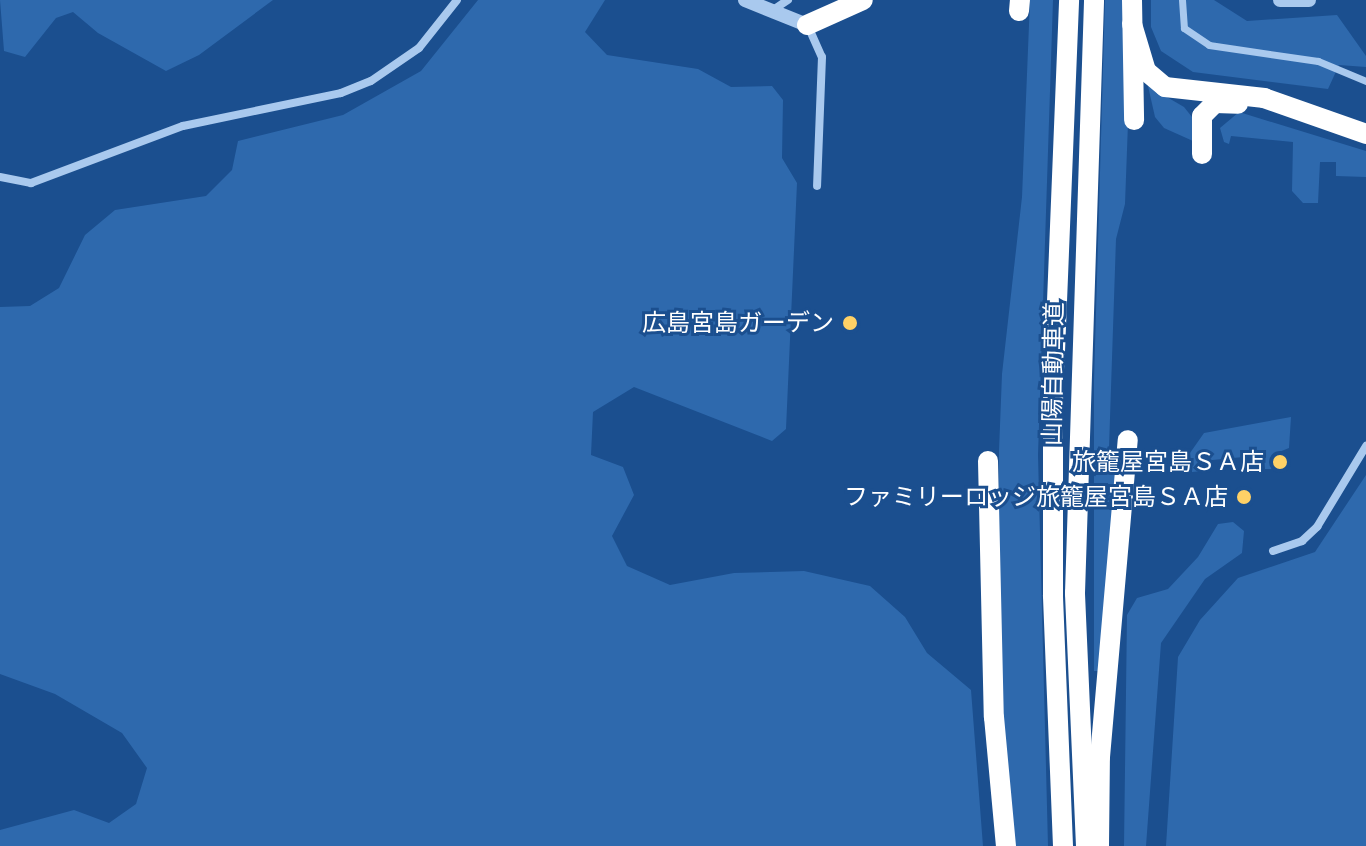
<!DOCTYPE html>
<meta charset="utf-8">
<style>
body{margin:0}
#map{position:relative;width:1366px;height:846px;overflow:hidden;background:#1b4f8f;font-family:"Titillium Web","Noto Sans JP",sans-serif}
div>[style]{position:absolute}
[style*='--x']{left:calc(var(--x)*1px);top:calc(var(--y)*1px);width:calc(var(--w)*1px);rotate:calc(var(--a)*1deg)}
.green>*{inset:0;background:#2e69ad}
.pedestrian>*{height:7px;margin:-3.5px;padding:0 3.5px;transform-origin:3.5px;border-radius:3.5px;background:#a9c9ee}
.minor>*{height:8px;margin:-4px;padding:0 4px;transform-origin:4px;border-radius:4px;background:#a9c9ee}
.tertiary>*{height:14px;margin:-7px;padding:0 7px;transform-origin:7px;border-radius:7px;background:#a9c9ee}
.motorway>*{height:20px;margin:-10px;padding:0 10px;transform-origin:10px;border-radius:10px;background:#fff}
.dots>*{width:22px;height:22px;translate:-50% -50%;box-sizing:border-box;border:4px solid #1b4f8f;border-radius:50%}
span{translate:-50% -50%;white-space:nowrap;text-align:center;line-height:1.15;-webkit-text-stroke:6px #1b4f8f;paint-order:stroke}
.poi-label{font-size:24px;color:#fff}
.right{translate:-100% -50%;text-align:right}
.street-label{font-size:24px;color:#fff}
</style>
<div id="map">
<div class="green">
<div style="clip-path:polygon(0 0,273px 0,199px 55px,166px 71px,98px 33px,73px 12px,56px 18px,25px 57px,4px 51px)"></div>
<div style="clip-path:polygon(478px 0,605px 0,585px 32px,607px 55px,698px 69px,731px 87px,772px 86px,783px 100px,782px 158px,797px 183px,786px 429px,772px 441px,634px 387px,593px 412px,591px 455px,623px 467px,634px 495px,612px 536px,627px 566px,670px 585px,734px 573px,804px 571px,870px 586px,905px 617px,927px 653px,971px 690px,983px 846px,0 846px,0 830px,74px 810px,109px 823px,136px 804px,147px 768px,122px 733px,55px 694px,0 674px,0 307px,30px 306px,59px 288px,85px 235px,115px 210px,206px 196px,232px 170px,238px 141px,343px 115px,421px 71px)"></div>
<div style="clip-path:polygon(1030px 0,1053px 0,1038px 455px,1048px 846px,1012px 846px,998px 656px,999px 451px,1002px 374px,1022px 197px)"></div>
<div style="clip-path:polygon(1105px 0,1128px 0,1128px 123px,1125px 204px,1116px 239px,1109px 448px,1117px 462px,1100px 671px,1094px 671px,1094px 381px)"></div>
<div style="clip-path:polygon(1151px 0,1214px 0,1247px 21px,1337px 15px,1366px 56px,1366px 67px,1339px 65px,1328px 89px,1193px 72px,1161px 51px,1151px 27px)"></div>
<div style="clip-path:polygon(1148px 86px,1184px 107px,1192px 117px,1193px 141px,1164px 128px,1155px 117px)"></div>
<div style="clip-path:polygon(1239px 112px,1366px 151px,1366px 177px,1336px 176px,1336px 162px,1320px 162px,1318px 203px,1303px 203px,1292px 191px,1293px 142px,1231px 136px,1229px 144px,1224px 142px,1220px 128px)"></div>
<div style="clip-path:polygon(1291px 417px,1289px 448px,1274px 454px,1275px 469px,1265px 469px,1264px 455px,1202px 461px,1203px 471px,1192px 472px,1190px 453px,1204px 433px)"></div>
<div style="clip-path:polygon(1366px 475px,1366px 846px,1166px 846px,1178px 657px,1200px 620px,1238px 578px,1315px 552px)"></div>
<div style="clip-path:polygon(1233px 522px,1244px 531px,1242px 553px,1205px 579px,1161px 643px,1146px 846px,1124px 846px,1127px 615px,1137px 598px,1168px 589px,1198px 557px,1218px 524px)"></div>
</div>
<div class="pedestrian">
<div style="--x:1182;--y:0;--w:28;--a:86"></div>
<div style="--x:1184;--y:28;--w:30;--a:34"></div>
<div style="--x:1209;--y:45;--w:110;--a:8.4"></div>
<div style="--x:1318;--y:61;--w:52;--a:22.6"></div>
</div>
<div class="minor">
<div style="--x:773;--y:10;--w:18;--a:-34"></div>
<div style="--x:808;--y:26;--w:34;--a:66"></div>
<div style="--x:822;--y:57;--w:129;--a:92.2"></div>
<div style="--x:0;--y:177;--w:32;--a:11"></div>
<div style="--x:31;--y:183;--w:162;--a:-20.6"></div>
<div style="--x:183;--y:126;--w:161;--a:-11.8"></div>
<div style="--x:341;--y:93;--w:32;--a:-22"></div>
<div style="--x:371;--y:81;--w:58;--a:-34.5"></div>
<div style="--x:419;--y:48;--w:61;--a:-51.6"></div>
<div style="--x:1273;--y:551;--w:31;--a:-19"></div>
<div style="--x:1302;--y:541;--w:21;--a:-43"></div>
<div style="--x:1317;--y:527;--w:95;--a:-58.8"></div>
</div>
<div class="tertiary">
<div style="--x:745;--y:0;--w:67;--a:22"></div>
<div style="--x:1280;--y:0;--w:29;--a:0"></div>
</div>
<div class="motorway">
<div style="--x:1132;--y:0;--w:120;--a:89"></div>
<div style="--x:1019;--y:11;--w:11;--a:-85"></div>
<div style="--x:1132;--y:24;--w:49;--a:73.4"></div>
<div style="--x:1146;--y:71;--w:25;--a:40"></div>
<div style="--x:1165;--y:87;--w:100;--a:6.3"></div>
<div style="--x:1264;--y:98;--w:108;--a:19.4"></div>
<div style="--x:807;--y:25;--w:61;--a:-24.1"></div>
<div style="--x:1202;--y:154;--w:38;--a:-90"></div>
<div style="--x:1202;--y:116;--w:18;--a:-45"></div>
<div style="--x:1215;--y:103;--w:23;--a:2"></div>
<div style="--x:988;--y:461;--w:256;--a:88.7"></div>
<div style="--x:994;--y:717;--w:130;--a:84.7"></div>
<div style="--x:1063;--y:846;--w:251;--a:-92.3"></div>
<div style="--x:1053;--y:595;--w:194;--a:-90"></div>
<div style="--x:1053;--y:401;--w:401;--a:-87.7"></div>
<div style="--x:1086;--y:846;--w:253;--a:-92.5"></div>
<div style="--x:1075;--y:593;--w:593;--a:-88.16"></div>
<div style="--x:1099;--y:846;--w:89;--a:-89.4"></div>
<div style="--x:1100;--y:757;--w:318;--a:-85"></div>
</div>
<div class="dots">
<div style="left:850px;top:323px;background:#ffd166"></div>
<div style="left:1280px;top:462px;background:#ffd166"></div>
<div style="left:1244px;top:497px;background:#ffd166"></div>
</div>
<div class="poi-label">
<span class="right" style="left:834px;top:323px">広島宮島ガーデン</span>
<span class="right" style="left:1264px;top:462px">旅籠屋宮島ＳＡ店</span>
<span class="right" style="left:1228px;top:497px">ファミリーロッジ旅籠屋宮島ＳＡ店</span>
</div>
<div class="street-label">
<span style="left:1053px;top:374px;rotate:-89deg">山陽自動車道</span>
</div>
</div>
